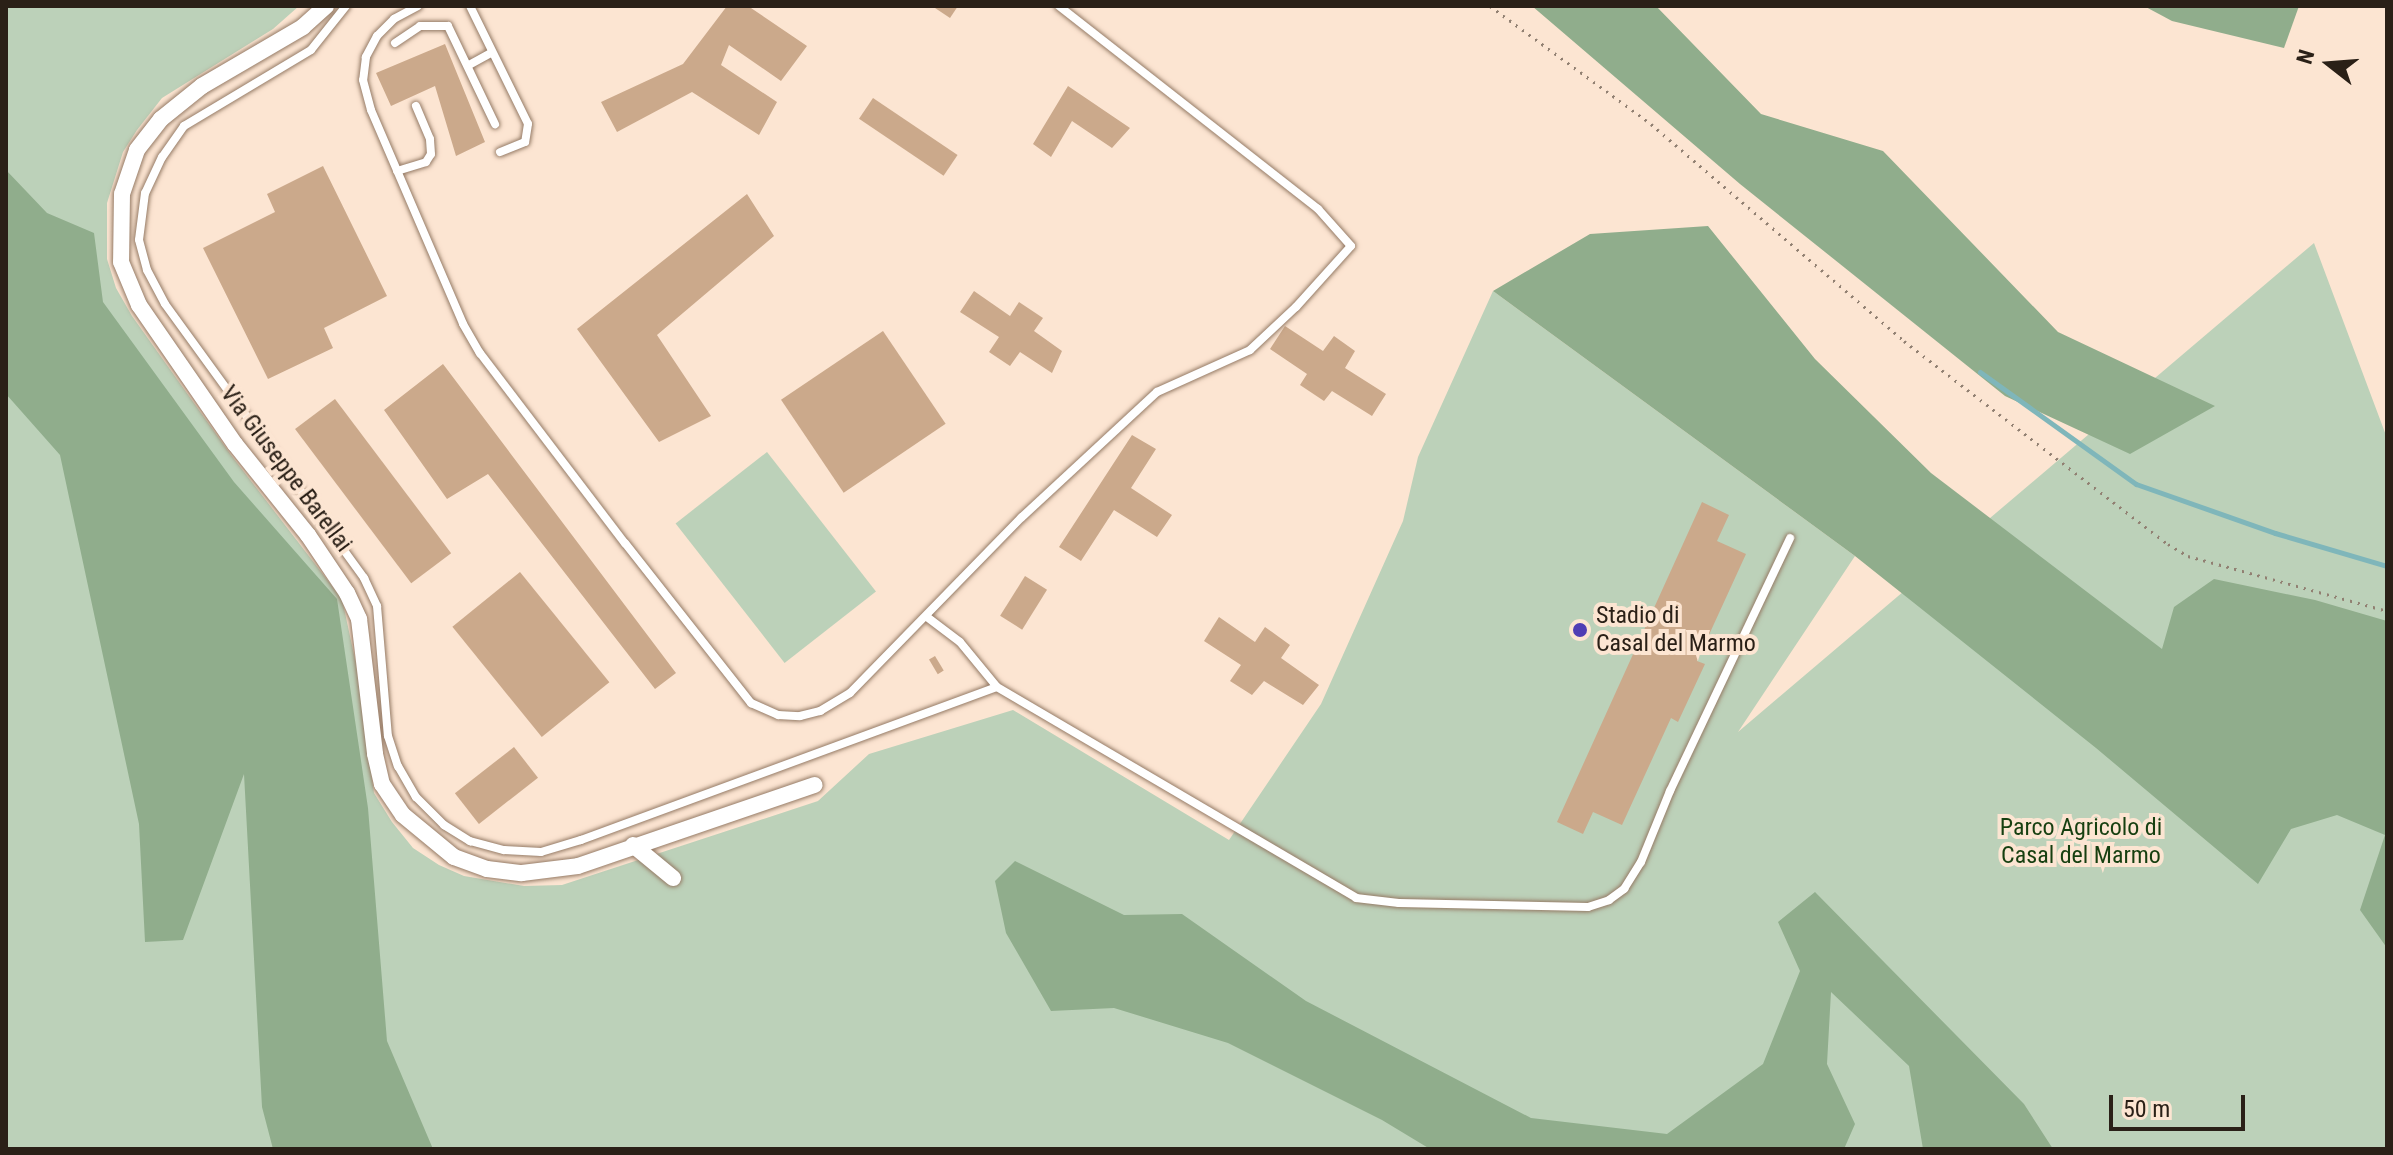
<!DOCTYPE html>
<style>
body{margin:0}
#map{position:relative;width:2393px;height:1155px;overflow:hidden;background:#fce5d2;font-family:"Roboto Condensed",sans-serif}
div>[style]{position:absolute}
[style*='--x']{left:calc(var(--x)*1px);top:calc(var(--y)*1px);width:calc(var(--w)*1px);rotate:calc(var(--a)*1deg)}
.green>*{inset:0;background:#bcd1b9;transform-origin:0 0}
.forest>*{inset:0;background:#90ad8c}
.stream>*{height:5px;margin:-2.5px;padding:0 2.5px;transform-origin:2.5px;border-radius:2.5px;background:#7fb6ba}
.building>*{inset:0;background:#cba98b;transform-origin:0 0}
.path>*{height:3px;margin-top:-1.5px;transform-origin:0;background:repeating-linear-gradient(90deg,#918072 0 2px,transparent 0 8px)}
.roads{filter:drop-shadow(0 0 2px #957b66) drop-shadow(0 0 2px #957b66)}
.lane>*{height:8px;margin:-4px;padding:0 4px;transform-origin:4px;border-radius:4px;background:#fff}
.street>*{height:16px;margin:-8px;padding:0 8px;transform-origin:8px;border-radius:8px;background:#fff}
.dots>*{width:22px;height:22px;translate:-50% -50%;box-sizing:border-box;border:4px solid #fce5d2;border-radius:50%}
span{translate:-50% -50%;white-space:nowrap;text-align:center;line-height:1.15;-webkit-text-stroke:8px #fce5d2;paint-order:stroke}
.street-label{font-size:24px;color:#2a2017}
.poi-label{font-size:24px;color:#2a2017}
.left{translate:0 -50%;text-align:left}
.park-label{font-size:24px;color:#163f10}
.frame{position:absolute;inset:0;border:8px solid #2a2017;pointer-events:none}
.north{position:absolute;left:2289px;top:24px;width:80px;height:80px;-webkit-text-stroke:6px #fce5d2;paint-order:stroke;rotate:287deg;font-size:22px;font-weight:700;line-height:32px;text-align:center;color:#2a2017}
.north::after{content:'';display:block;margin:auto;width:28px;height:36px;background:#2a2017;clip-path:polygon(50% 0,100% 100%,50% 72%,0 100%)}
.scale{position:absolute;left:2109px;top:1095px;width:136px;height:36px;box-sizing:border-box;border:4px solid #2a2017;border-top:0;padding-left:10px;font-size:24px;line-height:28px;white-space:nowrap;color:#2a2017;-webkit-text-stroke:6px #fce5d2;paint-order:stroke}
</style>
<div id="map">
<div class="green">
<div style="clip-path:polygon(6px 6px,299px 6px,273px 29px,162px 98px,137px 130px,123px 152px,107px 203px,107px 259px,116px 288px,132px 316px,231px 455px,342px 599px,356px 664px,374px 793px,392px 822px,413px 848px,439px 865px,464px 876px,524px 886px,562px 885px,818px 801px,869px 754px,1013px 710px,1229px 840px,1321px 704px,1403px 521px,1418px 457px,1493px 291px,1855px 556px,1738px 732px,2314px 243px,2387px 438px,2387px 1149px,6px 1149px)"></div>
<div style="left:767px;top:452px;width:177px;height:116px;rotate:52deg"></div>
</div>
<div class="forest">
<div style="clip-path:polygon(1532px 6px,1656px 6px,1761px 114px,1883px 151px,2058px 332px,2215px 406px,2130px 454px,2005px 396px,1740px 184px)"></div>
<div style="clip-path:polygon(2144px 6px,2299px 6px,2284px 48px,2172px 21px)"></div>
<div style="clip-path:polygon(6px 170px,47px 213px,94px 233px,103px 302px,234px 482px,337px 599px,368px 808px,387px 1041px,433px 1149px,273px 1149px,262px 1107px,244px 774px,183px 940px,145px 942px,139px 824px,60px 455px,6px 394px)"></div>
<div style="clip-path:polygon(1708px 226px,1815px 359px,1931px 473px,2162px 649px,2174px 607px,2214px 579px,2315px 600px,2387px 621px,2387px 948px,2360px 910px,2385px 835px,2337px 815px,2291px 829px,2258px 884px,2096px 748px,1855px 556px,1493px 291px,1590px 234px)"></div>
<div style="clip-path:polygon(1015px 861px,1124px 915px,1182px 914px,1306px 1001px,1531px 1118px,1667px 1134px,1763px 1064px,1800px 971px,1778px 922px,1815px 892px,2024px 1104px,2053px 1149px,1923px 1149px,1909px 1066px,1831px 992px,1827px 1064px,1855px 1124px,1844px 1149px,1430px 1149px,1382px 1120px,1228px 1043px,1114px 1008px,1051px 1011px,1006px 933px,995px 881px)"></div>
</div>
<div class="stream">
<div style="--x:1980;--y:372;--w:192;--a:35.7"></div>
<div style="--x:2136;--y:484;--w:147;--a:19.4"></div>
<div style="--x:2275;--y:533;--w:117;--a:16.4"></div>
</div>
<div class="building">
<div style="clip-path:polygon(727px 6px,748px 6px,807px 46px,781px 81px,729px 45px,721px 65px,777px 102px,759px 135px,692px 92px,617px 132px,601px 102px,683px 64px)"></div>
<div style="clip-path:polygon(932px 6px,958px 6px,950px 18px)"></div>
<div style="clip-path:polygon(445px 44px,485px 142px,456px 156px,435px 86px,391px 106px,376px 73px)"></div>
<div style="clip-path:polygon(1068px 86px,1130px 128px,1112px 148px,1072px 121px,1051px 157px,1033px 144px)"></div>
<div style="left:873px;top:98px;width:102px;height:25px;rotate:34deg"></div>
<div style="clip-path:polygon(323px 166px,387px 296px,324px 328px,333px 348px,268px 379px,203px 248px,275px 212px,267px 194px)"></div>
<div style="clip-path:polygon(747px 194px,774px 236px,657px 335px,711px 416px,659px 442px,577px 329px)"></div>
<div style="clip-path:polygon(974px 291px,1010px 316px,1019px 302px,1043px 318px,1034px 331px,1062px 351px,1052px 373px,1020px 352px,1010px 366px,989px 352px,999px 337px,960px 312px)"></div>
<div style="clip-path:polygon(1285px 326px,1323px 351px,1334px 336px,1355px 351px,1345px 368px,1386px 394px,1372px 416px,1332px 391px,1324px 401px,1300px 385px,1307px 374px,1270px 349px)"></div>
<div style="left:883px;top:331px;width:112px;height:123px;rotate:56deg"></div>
<div style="clip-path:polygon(443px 364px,676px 673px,655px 689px,488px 474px,447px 499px,384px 410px)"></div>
<div style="left:335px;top:399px;width:193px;height:50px;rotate:53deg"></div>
<div style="clip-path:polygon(1132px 435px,1156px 449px,1131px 488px,1172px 515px,1157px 537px,1114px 510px,1081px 561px,1059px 547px)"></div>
<div style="clip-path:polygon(1702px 502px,1729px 515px,1717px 541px,1746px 554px,1697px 661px,1705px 664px,1678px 722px,1671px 718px,1622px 825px,1593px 812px,1583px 834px,1557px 822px)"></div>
<div style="left:520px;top:572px;width:142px;height:87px;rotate:51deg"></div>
<div style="left:1025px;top:576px;width:26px;height:47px;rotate:32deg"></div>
<div style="clip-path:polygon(1219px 617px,1255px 642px,1265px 627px,1290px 645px,1281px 658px,1319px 685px,1303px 705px,1264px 681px,1252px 695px,1230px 681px,1241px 665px,1204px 641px)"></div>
<div style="left:935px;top:656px;width:17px;height:7px;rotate:59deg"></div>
<div style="left:514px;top:747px;width:39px;height:75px;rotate:52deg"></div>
</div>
<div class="path">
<div style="--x:1490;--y:6;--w:200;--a:36.2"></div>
<div style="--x:1651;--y:124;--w:333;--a:40.6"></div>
<div style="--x:1904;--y:341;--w:333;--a:37.6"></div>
<div style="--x:2168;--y:544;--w:23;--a:31"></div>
<div style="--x:2188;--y:556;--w:206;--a:15.4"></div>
</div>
<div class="roads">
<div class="lane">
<div style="--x:346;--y:6;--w:56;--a:128.5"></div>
<div style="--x:311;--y:50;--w:148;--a:149.1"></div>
<div style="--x:184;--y:126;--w:38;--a:125"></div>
<div style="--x:162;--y:157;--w:40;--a:115"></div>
<div style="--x:145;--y:193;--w:47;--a:97.3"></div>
<div style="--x:139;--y:240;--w:31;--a:75"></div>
<div style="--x:147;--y:270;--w:38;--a:62"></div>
<div style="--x:165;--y:304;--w:339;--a:54"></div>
<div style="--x:364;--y:578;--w:31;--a:65"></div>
<div style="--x:377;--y:606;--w:130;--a:85.2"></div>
<div style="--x:388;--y:736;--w:32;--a:72"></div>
<div style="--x:398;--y:766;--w:36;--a:60"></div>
<div style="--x:416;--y:797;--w:40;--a:45"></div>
<div style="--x:444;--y:825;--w:31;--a:32"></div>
<div style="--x:470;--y:841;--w:35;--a:15"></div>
<div style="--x:504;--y:850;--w:37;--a:3"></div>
<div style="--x:541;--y:852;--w:42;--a:-16.7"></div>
<div style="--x:581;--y:840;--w:443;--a:-20.2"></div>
<div style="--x:997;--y:687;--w:416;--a:30.4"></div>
<div style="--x:1356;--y:898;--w:43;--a:6.6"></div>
<div style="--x:1399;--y:903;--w:189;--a:1.2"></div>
<div style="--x:1588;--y:907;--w:22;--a:-18"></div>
<div style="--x:1609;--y:900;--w:19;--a:-36"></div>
<div style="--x:1624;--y:889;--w:32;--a:-58"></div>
<div style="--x:1641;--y:862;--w:77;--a:-67.8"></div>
<div style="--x:1670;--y:791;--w:280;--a:-64.6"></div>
<div style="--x:418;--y:6;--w:27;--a:152"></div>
<div style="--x:394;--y:19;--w:24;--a:135"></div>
<div style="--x:377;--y:36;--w:24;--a:118"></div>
<div style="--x:366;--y:57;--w:23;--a:97"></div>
<div style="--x:363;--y:80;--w:31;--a:75"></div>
<div style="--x:371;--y:110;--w:233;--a:66.7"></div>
<div style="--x:463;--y:324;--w:34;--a:60"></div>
<div style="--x:480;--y:353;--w:239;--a:52.7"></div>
<div style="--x:625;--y:543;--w:204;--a:51.8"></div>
<div style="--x:751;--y:703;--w:30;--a:24"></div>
<div style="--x:778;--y:715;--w:22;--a:3"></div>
<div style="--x:800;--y:716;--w:21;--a:-14"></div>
<div style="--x:820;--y:711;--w:35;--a:-31"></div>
<div style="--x:850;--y:693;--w:246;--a:-45.7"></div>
<div style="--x:1022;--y:517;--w:184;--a:-42.8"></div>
<div style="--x:1157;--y:392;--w:102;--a:-24.3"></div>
<div style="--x:1250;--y:350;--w:63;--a:-43.1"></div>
<div style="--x:1296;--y:307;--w:82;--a:-48"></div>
<div style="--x:1351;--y:246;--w:50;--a:-131.7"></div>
<div style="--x:1318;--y:209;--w:329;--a:-141.9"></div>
<div style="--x:470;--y:6;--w:131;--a:63.8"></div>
<div style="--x:528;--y:124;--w:18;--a:99"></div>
<div style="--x:525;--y:142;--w:27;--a:158"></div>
<div style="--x:395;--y:43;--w:30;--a:-34"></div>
<div style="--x:420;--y:26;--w:28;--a:0"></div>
<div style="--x:448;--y:26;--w:109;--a:64.4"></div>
<div style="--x:469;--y:65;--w:26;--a:-29"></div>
<div style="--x:397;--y:171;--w:30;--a:-17"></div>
<div style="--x:426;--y:162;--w:9;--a:-58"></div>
<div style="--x:431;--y:154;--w:15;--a:-94"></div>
<div style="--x:430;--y:139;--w:36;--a:-113"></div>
<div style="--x:927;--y:617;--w:41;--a:37.1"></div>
<div style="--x:960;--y:642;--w:58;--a:50.6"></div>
</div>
<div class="street">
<div style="--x:326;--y:6;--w:31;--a:138"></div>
<div style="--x:303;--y:27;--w:117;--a:149.7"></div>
<div style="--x:202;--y:86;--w:53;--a:141.2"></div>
<div style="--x:161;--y:119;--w:39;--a:128"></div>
<div style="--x:137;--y:150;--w:46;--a:108.8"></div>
<div style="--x:122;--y:194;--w:68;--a:90.8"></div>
<div style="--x:121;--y:262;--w:47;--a:67.3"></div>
<div style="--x:139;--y:305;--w:169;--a:55.4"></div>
<div style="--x:235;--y:444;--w:117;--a:51.3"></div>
<div style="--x:308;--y:535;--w:70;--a:56.1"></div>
<div style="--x:347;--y:593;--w:29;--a:65"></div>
<div style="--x:359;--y:619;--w:136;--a:83.2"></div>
<div style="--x:375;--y:754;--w:31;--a:77"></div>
<div style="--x:382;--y:784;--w:37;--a:56"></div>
<div style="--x:403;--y:815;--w:66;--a:39.5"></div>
<div style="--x:454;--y:857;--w:35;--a:20"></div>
<div style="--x:487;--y:869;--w:35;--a:7"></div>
<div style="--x:522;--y:873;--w:56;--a:-7.1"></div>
<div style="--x:578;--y:866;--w:250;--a:-18.9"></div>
<div style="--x:633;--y:845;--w:52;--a:39.5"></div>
</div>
</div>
<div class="dots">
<div style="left:1580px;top:630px;background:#4f3db4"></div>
</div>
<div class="street-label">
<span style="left:286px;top:469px;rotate:53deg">Via Giuseppe Barellai</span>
</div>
<div class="poi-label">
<span class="left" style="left:1596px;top:630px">Stadio di<br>Casal del Marmo</span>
</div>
<div class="park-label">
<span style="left:2081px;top:842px">Parco Agricolo di<br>Casal del Marmo</span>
</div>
<div class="frame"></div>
<div class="north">N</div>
<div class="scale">50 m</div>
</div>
